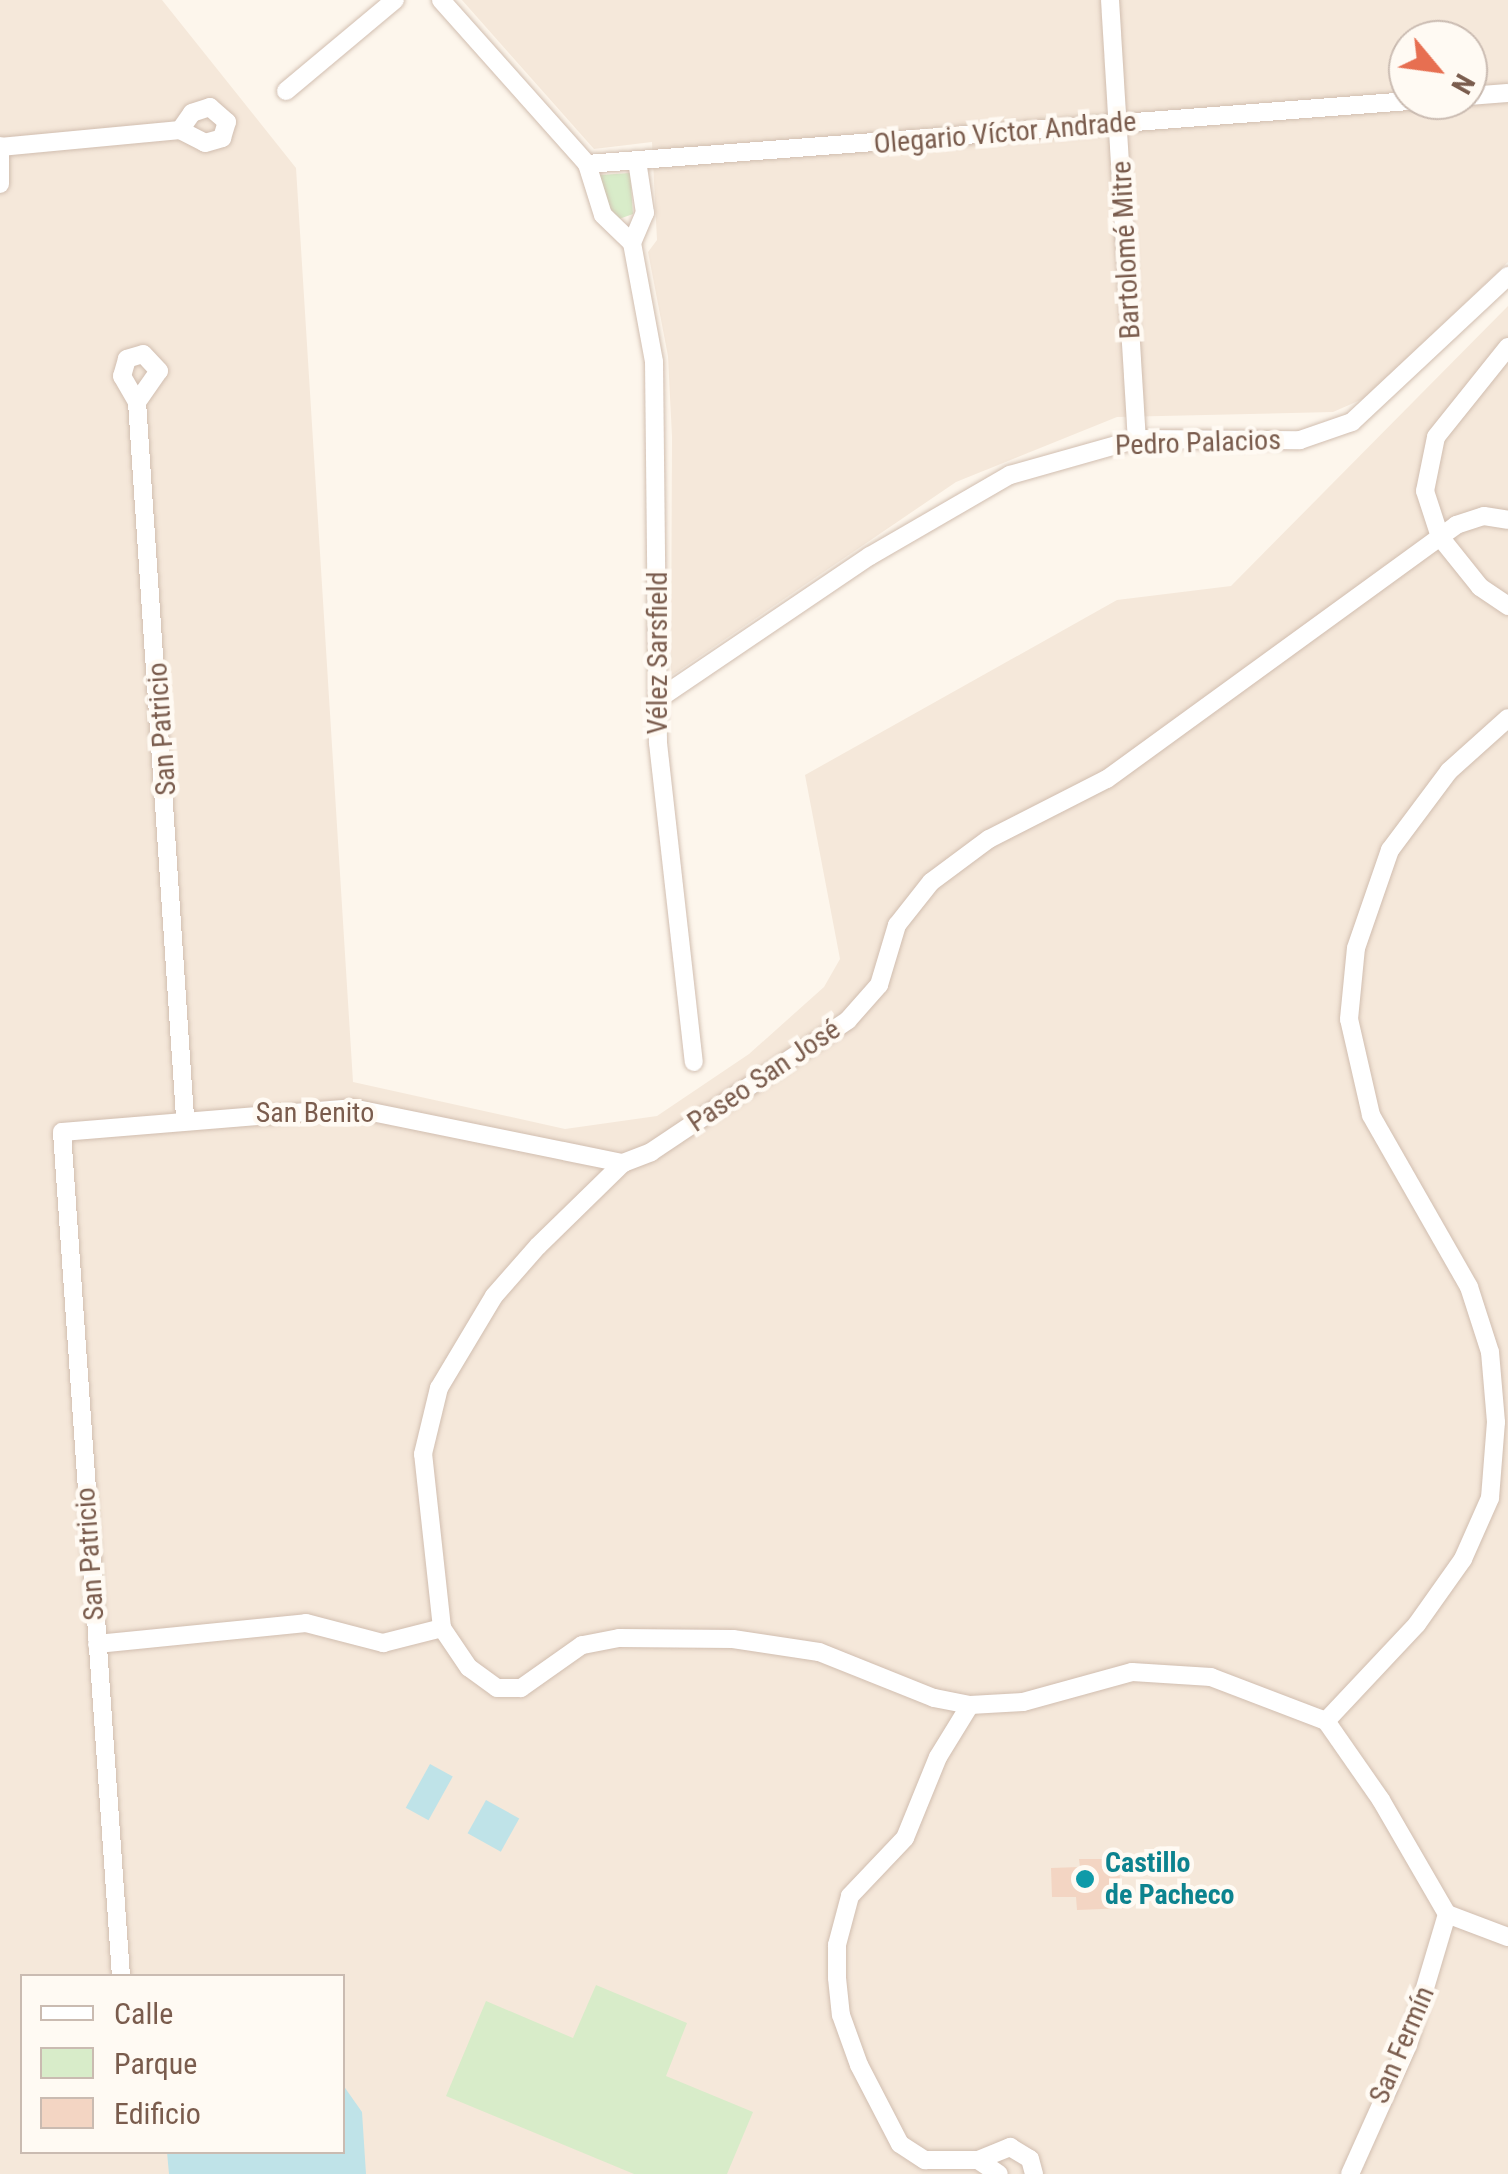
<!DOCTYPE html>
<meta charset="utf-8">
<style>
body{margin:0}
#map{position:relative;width:1508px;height:2174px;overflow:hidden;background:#fdf6ec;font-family:"Roboto Condensed",sans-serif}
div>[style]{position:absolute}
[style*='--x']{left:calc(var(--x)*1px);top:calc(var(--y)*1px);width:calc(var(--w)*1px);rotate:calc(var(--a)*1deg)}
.residential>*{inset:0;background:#f5e8da}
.green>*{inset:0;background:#d8ecc9}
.water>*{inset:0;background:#bfe3e8;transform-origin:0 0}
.building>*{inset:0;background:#f3d5c3}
.roads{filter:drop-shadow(0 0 2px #d1beb0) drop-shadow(0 0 2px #d1beb0)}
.street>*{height:18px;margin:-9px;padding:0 9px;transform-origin:9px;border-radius:9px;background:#fff}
.dots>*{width:28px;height:28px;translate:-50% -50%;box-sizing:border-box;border:5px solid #fffaf3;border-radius:50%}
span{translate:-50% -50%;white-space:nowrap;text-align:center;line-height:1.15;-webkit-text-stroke:9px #fffaf3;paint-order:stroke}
.street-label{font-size:28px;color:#7a5c4d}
.culture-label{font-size:28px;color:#0d838f;font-weight:700}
.left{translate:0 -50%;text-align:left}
.legend{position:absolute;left:20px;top:1974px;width:325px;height:180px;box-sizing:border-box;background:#fffaf3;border:2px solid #cabbb1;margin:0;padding:12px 18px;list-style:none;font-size:30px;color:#7a5c4d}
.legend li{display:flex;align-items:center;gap:20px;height:50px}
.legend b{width:50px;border:2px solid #cabbb1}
.north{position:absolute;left:1388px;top:20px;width:100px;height:100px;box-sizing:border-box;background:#fffaf3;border:2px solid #cabbb1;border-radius:50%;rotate:119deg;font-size:28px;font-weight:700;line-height:40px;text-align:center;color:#7a5c4d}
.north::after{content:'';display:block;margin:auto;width:35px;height:45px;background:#e76f51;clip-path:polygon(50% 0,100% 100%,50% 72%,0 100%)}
</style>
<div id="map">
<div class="residential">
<div style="clip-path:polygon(evenodd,0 0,162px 0,296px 168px,353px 1082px,565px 1129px,657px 1116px,749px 1054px,824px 987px,840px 959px,805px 775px,1117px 600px,1231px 586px,1508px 306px,1508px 2174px,0 2174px,0 0,22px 1976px,342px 1976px,342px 2152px,22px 2152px,22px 1976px)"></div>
<div style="clip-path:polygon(evenodd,462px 0,1508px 0,1508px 262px,1365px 398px,1333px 412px,1117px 417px,956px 482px,671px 676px,672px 437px,668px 356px,648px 252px,657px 240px,652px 142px,594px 149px,462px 0,1408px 40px,1468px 40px,1468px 100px,1408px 100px,1408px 40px)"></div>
</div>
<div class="green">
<div style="clip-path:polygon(630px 173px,633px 214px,619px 219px,608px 206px,600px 175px)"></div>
<div style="clip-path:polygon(596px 1985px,687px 2023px,666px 2076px,753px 2112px,727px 2174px,634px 2174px,446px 2096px,486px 2001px,573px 2038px)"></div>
</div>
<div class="water">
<div style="left:430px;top:1764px;width:26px;height:50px;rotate:29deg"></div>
<div style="left:486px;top:1800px;width:38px;height:38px;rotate:29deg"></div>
<div style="clip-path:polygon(343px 2085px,362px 2112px,366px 2174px,169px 2174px,167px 2152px,342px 2152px)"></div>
</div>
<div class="building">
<div style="clip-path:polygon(1079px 1859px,1102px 1859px,1102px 1869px,1118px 1868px,1126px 1908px,1077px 1910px,1076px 1897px,1052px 1897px,1051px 1868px,1080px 1867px)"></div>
</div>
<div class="roads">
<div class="street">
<div style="--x:441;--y:0;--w:220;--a:48.3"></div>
<div style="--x:587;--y:164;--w:53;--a:72.6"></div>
<div style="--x:603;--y:215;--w:40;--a:44"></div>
<div style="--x:632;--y:243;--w:33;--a:-67"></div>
<div style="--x:645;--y:213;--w:53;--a:-98.7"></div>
<div style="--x:1110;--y:0;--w:440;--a:86.5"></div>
<div style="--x:286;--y:91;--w:142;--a:-39.9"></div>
<div style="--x:1468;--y:96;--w:40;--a:-4.3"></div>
<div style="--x:0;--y:146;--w:38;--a:90"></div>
<div style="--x:0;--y:147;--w:181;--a:-5.4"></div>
<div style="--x:180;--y:130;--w:28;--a:27"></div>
<div style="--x:205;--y:143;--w:18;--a:-16"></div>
<div style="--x:222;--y:138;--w:17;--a:-73"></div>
<div style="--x:227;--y:122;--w:23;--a:-139"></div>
<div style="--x:210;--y:107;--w:19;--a:162"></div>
<div style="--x:192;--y:113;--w:21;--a:125"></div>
<div style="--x:587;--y:164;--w:837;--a:-4.38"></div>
<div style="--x:632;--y:243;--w:121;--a:79.5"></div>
<div style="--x:654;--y:362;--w:381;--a:89.4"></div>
<div style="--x:658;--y:743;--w:321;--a:83.6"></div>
<div style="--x:1508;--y:347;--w:115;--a:128.7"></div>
<div style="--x:1436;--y:437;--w:55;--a:101.5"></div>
<div style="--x:1425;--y:491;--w:48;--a:71.9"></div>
<div style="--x:1440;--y:537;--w:64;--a:51.3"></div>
<div style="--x:1480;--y:587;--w:34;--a:34"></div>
<div style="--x:137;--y:402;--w:38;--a:-55"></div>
<div style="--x:159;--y:371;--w:23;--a:-133"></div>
<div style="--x:143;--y:354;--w:17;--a:163"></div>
<div style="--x:127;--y:359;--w:18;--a:106"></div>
<div style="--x:122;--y:376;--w:30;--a:60"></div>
<div style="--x:137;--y:402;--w:717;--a:86.16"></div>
<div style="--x:657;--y:700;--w:257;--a:-34.1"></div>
<div style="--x:870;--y:556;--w:162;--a:-30.1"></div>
<div style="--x:1010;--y:475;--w:132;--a:-15.8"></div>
<div style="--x:1137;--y:439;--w:163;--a:0.4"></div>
<div style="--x:1300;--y:440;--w:55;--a:-19.1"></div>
<div style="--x:1352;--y:422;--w:214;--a:-43.1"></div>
<div style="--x:97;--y:1644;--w:210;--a:-5.7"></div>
<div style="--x:306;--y:1623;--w:80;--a:14.6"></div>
<div style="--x:383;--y:1643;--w:61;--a:-14.3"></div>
<div style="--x:970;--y:1705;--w:61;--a:121.6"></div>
<div style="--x:938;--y:1757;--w:87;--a:112.2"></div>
<div style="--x:905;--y:1838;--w:80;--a:133.5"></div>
<div style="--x:850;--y:1896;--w:51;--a:104.9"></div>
<div style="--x:837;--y:1945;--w:33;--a:90"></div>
<div style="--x:837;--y:1978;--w:37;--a:84"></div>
<div style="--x:841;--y:2015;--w:53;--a:70.2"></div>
<div style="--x:859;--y:2065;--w:89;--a:62.6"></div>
<div style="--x:900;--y:2144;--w:30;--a:33"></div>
<div style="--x:925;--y:2160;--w:53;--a:0"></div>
<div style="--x:978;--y:2160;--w:25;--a:34"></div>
<div style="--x:1326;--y:1721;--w:133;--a:-46.8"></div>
<div style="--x:1417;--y:1624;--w:80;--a:-54.7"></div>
<div style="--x:1463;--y:1559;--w:67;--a:-66.1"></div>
<div style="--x:1490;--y:1498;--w:76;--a:-85.5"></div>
<div style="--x:1496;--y:1422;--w:70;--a:-94.9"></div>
<div style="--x:1490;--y:1352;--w:68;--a:-107.9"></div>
<div style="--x:1469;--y:1287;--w:198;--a:-119.7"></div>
<div style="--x:1371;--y:1115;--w:98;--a:-102.9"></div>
<div style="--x:1349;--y:1019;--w:71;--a:-84.4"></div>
<div style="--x:1356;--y:948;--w:104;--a:-70.9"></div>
<div style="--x:1390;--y:850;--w:99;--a:-53.2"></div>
<div style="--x:1449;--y:771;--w:79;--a:-41.9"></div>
<div style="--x:1447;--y:1914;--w:132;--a:-120.1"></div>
<div style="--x:1381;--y:1800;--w:96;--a:-124.8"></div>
<div style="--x:1326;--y:1721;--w:123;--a:-159.1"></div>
<div style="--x:1211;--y:1677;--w:79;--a:-176.4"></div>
<div style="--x:1132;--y:1672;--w:113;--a:164.6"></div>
<div style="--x:1023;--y:1702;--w:53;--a:176.8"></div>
<div style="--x:970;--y:1705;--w:37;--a:-169"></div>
<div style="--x:934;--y:1698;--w:124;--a:-158.2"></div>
<div style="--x:819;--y:1652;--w:87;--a:-171.4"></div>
<div style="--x:733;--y:1639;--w:114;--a:-179.5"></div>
<div style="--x:619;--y:1638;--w:38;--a:169"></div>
<div style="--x:582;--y:1645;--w:75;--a:144.8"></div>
<div style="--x:521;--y:1688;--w:24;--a:180"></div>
<div style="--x:497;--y:1688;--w:34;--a:-144"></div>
<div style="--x:469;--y:1668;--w:48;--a:-124"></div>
<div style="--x:442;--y:1628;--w:175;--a:-96.2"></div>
<div style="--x:423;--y:1454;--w:68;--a:-76.4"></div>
<div style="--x:439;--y:1388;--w:107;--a:-59.1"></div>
<div style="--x:494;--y:1296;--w:67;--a:-48.7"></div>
<div style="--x:538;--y:1246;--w:119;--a:-44.3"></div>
<div style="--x:623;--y:1163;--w:30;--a:-21"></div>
<div style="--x:651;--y:1152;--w:237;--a:-33.8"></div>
<div style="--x:848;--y:1020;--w:47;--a:-48.5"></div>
<div style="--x:879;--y:985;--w:63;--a:-73.3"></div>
<div style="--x:897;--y:925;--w:55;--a:-51.7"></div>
<div style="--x:931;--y:882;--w:72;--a:-36.6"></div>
<div style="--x:989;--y:839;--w:132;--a:-27"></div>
<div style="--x:1107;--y:779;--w:432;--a:-36"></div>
<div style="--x:1456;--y:525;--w:29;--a:-18"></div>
<div style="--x:1484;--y:516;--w:24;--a:9"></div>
<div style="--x:1447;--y:1914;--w:65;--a:20.7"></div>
<div style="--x:121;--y:1976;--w:846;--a:-94"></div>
<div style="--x:62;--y:1132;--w:291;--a:-4.7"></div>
<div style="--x:352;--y:1108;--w:277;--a:11.5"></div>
<div style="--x:978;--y:2160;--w:35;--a:-22"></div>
<div style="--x:1010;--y:2147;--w:23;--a:31"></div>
<div style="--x:1030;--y:2159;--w:16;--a:75"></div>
<div style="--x:1350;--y:2174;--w:141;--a:-65.8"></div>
<div style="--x:1408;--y:2045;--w:137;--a:-73.4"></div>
</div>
</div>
<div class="dots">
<div style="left:1085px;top:1879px;background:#0f9aa8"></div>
</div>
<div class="street-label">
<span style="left:1005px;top:133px;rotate:-5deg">Olegario Víctor Andrade</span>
<span style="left:1126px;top:250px;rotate:-93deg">Bartolomé Mitre</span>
<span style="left:1198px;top:443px;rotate:-2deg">Pedro Palacios</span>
<span style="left:658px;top:653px;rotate:-90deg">Vélez Sarsfield</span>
<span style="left:162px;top:729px;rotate:-94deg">San Patricio</span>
<span style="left:764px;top:1076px;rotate:-34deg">Paseo San José</span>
<span style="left:315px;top:1113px">San Benito</span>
<span style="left:90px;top:1554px;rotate:-94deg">San Patricio</span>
<span style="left:1402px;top:2045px;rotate:-67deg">San Fermín</span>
</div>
<div class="culture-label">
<span class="left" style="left:1105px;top:1879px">Castillo<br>de Pacheco</span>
</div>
<ul class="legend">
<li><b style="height:12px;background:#fff"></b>Calle</li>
<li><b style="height:28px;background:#d8ecc9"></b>Parque</li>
<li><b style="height:28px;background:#f3d5c3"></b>Edificio</li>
</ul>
<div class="north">N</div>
</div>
